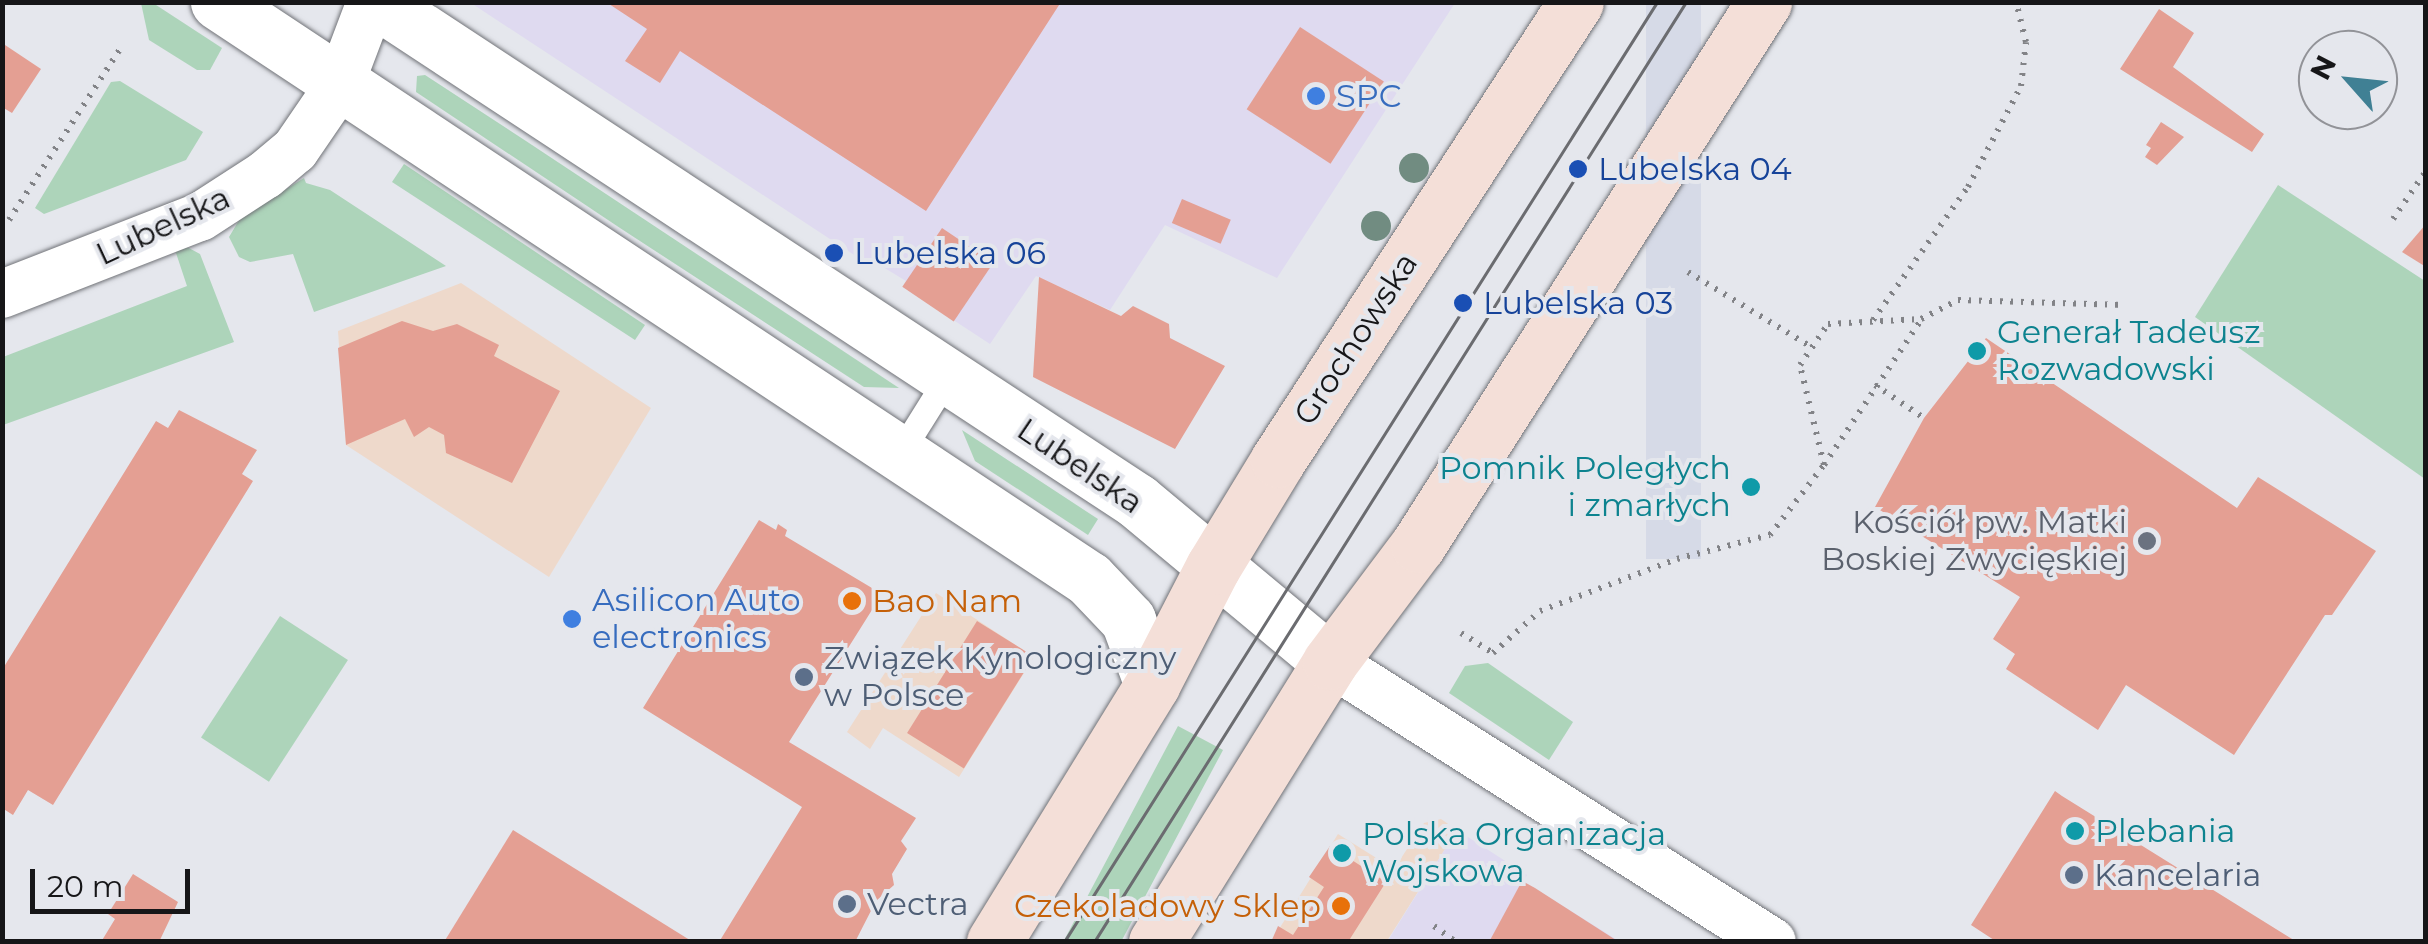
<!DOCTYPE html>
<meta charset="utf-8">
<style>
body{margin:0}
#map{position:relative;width:2428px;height:944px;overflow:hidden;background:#e5e7ed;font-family:Montserrat,sans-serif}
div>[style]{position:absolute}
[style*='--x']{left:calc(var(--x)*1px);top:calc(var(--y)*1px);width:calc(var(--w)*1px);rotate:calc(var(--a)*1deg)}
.commercial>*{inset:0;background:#eed9cb}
.industrial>*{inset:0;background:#dfdaf0}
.built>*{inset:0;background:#d6dae7;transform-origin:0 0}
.green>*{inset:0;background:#add4ba;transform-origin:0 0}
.building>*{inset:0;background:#e49f93;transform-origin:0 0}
.path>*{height:6px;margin-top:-3px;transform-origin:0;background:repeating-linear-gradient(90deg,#828387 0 2.5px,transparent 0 10.5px)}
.roads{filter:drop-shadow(0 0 2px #717378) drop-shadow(0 0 2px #717378)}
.service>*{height:25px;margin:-12.5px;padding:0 12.5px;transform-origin:12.5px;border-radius:12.5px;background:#fff}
.minor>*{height:48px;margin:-24px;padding:0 24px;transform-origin:24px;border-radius:24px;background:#fff}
.tertiary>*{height:55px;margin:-27.5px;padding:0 27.5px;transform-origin:27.5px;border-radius:27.5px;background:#fff}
.secondary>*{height:55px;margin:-27.5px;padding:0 27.5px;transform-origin:27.5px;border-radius:27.5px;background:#f4dfd8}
.tram>*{height:2.5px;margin:-1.25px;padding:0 1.25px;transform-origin:1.25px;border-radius:1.25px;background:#6b6c70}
.trees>*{width:30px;height:30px;margin:-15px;border-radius:50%;background:#718c81}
.dots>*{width:28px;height:28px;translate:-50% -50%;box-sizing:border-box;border:5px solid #e5e7ed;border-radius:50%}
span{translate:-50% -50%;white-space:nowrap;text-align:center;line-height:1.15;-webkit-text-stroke:8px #e5e7ed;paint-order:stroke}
.shop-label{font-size:32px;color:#366cbe}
.left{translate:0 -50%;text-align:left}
.transit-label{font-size:32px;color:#164399}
.street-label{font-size:32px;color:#161618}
.culture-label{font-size:32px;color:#0d838f}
.right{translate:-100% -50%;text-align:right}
.worship-label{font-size:32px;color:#5b616d}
.food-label{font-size:32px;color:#c56008}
.service-label{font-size:32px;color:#4e5e75}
.frame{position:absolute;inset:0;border:5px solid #161618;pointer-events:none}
.north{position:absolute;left:2298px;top:30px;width:100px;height:100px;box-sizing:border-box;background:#e5e7ed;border:2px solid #929398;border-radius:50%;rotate:297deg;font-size:28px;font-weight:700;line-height:40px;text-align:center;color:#161618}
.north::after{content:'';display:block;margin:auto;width:35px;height:45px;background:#408094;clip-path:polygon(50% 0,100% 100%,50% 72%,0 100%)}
.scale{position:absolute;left:30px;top:869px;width:160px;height:45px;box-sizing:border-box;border:5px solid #161618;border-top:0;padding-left:12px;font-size:30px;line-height:35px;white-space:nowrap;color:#161618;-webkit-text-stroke:8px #e5e7ed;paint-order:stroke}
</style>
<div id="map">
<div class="commercial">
<div style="clip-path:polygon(461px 283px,651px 408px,549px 577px,346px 445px,338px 331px)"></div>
<div style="clip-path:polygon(936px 593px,1034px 657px,959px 777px,883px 728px,870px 749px,847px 732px)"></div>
<div style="clip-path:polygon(1441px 819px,1457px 830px,1387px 941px,1271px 942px,1338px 834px,1394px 869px,1424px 823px)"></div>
</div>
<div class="industrial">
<div style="clip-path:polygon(471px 3px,1455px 3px,1277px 278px,1165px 225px,1110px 310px,1036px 276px,990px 344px,903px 287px,906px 281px,878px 264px,874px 268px)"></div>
<div style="clip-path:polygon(1457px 830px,1527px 875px,1523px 881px,1619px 941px,1387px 942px)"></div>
</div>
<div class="built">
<div style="left:1646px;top:3px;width:55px;height:556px"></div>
</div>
<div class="green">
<div style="clip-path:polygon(141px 3px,153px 3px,222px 48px,210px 70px,197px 70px,149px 40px)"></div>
<div style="clip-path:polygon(425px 75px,526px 141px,899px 388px,864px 387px,620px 228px,416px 92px,417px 76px)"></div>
<div style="clip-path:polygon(120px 81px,203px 132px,186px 160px,44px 214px,35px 208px,111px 82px)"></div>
<div style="clip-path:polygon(404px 164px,645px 325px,635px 340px,392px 182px)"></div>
<div style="clip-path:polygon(304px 178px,306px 183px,330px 190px,446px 266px,314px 312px,293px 254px,250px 262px,239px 257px,229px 237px,241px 217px)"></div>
<div style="clip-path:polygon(2278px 185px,2425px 281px,2425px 479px,2195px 317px)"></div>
<div style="clip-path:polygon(187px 247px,200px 254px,234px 342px,3px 425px,3px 357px,187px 286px,175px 250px)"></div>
<div style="clip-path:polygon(962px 430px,1098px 519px,1088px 535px,975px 461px)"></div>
<div style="left:280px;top:616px;width:81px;height:145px;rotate:33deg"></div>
<div style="clip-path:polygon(1488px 663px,1573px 722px,1549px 760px,1449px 693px,1465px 666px)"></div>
<div style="left:1178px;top:726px;width:51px;height:253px;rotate:28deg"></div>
</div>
<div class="building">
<div style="clip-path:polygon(606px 2px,1061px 2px,926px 211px,680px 51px,660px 83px,625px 61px,647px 29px)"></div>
<div style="clip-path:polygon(2159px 9px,2194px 33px,2173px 67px,2264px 134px,2252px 152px,2120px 69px)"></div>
<div style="left:1300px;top:27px;width:100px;height:98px;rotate:33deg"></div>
<div style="clip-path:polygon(2px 43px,41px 69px,12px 113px,2px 107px)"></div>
<div style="clip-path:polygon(2161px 122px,2184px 137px,2157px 165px,2145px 157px,2151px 148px,2146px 145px)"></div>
<div style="left:1182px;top:199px;width:53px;height:26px;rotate:23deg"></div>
<div style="clip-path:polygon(2426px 224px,2426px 267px,2402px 252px)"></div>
<div style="left:942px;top:228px;width:62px;height:71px;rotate:34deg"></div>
<div style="clip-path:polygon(1039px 277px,1121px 316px,1133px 306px,1169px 324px,1170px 338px,1225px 366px,1175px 449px,1033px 377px)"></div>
<div style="clip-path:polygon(402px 321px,433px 331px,457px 324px,499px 345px,494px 356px,560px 391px,512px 483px,446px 453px,444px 435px,429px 427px,414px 437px,405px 419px,346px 445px,338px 348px)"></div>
<div style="clip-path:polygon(1986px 338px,2237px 508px,2258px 477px,2376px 551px,2332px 615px,2325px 615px,2234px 755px,2126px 685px,2098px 730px,2006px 669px,2015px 654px,1993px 639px,2020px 597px,1875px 507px,1924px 418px)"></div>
<div style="clip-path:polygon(179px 410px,257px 450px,242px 474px,253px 481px,53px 805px,28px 790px,13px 815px,2px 808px,2px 670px,156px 421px,168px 428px)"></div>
<div style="clip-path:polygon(759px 520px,776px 530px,778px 524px,787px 530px,785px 536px,882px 594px,789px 742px,916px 818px,901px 841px,907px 849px,892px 874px,894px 885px,876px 901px,855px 942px,719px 942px,802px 807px,643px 708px)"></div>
<div style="left:977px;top:621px;width:67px;height:132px;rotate:32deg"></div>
<div style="clip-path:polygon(2055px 791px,2062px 796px,2297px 942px,1997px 942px,1971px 925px)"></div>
<div style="clip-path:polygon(513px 830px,693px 942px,444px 942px)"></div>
<div style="clip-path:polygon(1330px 846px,1386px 882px,1348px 942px,1271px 942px,1278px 926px,1293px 935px,1324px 887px,1309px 877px)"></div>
<div style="clip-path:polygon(133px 874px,178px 902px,159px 942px,101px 942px,115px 919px,108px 914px)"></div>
<div style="clip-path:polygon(1522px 881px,1535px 888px,1619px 942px,1489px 942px)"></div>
</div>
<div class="path">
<div style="--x:2393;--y:219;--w:58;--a:-55.5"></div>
<div style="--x:9;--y:220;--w:207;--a:-57"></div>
<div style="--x:1688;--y:272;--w:140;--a:31.3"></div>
<div style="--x:1873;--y:320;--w:163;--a:-54.5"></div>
<div style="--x:1968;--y:187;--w:114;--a:-62.3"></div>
<div style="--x:2021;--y:86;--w:44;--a:-83.5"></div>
<div style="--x:2026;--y:42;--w:41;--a:-104"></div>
<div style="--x:1875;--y:385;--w:59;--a:34"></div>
<div style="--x:1824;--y:465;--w:174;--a:-56.2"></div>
<div style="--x:1461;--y:633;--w:38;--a:32"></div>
<div style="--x:1493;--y:653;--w:63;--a:-41.8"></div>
<div style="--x:1540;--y:611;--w:147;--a:-20.8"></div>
<div style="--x:1677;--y:559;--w:96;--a:-14.5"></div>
<div style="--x:1770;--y:535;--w:88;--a:-52.4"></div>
<div style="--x:1824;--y:465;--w:103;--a:-103.5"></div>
<div style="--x:1800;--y:365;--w:50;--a:-55.7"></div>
<div style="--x:1828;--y:324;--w:93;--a:-3.1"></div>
<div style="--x:1921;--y:319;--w:42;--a:-27.2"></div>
<div style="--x:1958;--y:300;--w:167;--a:1.7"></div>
<div style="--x:1434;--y:926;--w:27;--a:36"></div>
</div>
<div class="roads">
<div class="service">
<div style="--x:900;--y:453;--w:89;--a:-57.9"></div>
</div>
<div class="minor">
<div style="--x:2;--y:294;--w:212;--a:-21.3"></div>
<div style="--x:200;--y:217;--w:77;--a:-32.9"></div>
<div style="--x:265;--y:175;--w:39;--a:-40"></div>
<div style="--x:295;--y:150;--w:80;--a:-55.7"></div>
<div style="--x:340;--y:84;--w:88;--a:-69.3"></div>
<div style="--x:1330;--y:662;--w:523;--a:32.35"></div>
</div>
<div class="tertiary">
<div style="--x:218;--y:2;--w:1045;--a:33.52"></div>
<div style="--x:1089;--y:579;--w:57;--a:46.4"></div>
<div style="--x:1128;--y:620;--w:69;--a:69.7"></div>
<div style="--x:378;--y:2;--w:908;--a:33.32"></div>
<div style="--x:1137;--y:501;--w:251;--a:39.8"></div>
</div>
<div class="secondary">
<div style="--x:994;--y:942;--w:302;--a:-58.4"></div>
<div style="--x:1152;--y:685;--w:133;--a:-62.7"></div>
<div style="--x:1213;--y:567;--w:125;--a:-58.7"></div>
<div style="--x:1278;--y:460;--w:546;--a:-56.95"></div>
<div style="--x:1156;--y:942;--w:330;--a:-58.1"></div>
<div style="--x:1330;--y:662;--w:146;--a:-53.1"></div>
<div style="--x:1418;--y:545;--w:644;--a:-57.49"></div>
</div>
</div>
<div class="tram">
<div style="--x:1064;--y:942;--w:1111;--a:-57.75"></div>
<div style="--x:1094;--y:942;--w:1111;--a:-57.8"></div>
</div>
<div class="trees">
<div style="left:1414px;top:168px"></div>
<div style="left:1376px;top:226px"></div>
</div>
<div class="dots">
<div style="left:1316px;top:96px;background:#3f7fe0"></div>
<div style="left:1578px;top:169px;background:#1a4fb4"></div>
<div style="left:834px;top:253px;background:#1a4fb4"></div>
<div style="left:1463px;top:303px;background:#1a4fb4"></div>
<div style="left:1977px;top:351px;background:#0f9aa8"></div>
<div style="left:1751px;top:487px;background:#0f9aa8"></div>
<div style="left:2147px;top:541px;background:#6b7280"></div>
<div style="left:852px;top:601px;background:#e8710a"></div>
<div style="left:572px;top:619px;background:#3f7fe0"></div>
<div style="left:804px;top:677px;background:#5c6f8a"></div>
<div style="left:2075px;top:831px;background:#0f9aa8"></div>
<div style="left:1342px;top:853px;background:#0f9aa8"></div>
<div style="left:2074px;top:875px;background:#5c6f8a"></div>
<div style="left:847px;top:904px;background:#5c6f8a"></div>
<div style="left:1341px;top:906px;background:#e8710a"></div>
</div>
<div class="shop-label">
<span class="left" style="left:1336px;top:96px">SPC</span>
<span class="left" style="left:592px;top:619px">Asilicon Auto<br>electronics</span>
</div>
<div class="transit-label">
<span class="left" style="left:1598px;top:169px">Lubelska 04</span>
<span class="left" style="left:854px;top:253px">Lubelska 06</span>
<span class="left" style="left:1483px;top:303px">Lubelska 03</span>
</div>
<div class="street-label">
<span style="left:163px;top:226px;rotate:-25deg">Lubelska</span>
<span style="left:1356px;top:339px;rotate:-57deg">Grochowska</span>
<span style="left:1080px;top:466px;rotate:34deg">Lubelska</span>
</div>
<div class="culture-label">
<span class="left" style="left:1997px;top:351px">Generał Tadeusz<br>Rozwadowski</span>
<span class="right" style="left:1731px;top:487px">Pomnik Poległych<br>i zmarłych</span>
<span class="left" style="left:2095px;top:831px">Plebania</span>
<span class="left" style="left:1362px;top:853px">Polska Organizacja<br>Wojskowa</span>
</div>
<div class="worship-label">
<span class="right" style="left:2127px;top:541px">Kościół pw. Matki<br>Boskiej Zwycięskiej</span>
</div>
<div class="food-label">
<span class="left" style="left:872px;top:601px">Bao Nam</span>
<span class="right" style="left:1321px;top:906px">Czekoladowy Sklep</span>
</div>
<div class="service-label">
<span class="left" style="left:824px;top:677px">Związek Kynologiczny<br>w Polsce</span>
<span class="left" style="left:2094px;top:875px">Kancelaria</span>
<span class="left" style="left:867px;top:904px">Vectra</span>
</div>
<div class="frame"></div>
<div class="north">N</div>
<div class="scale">20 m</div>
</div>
